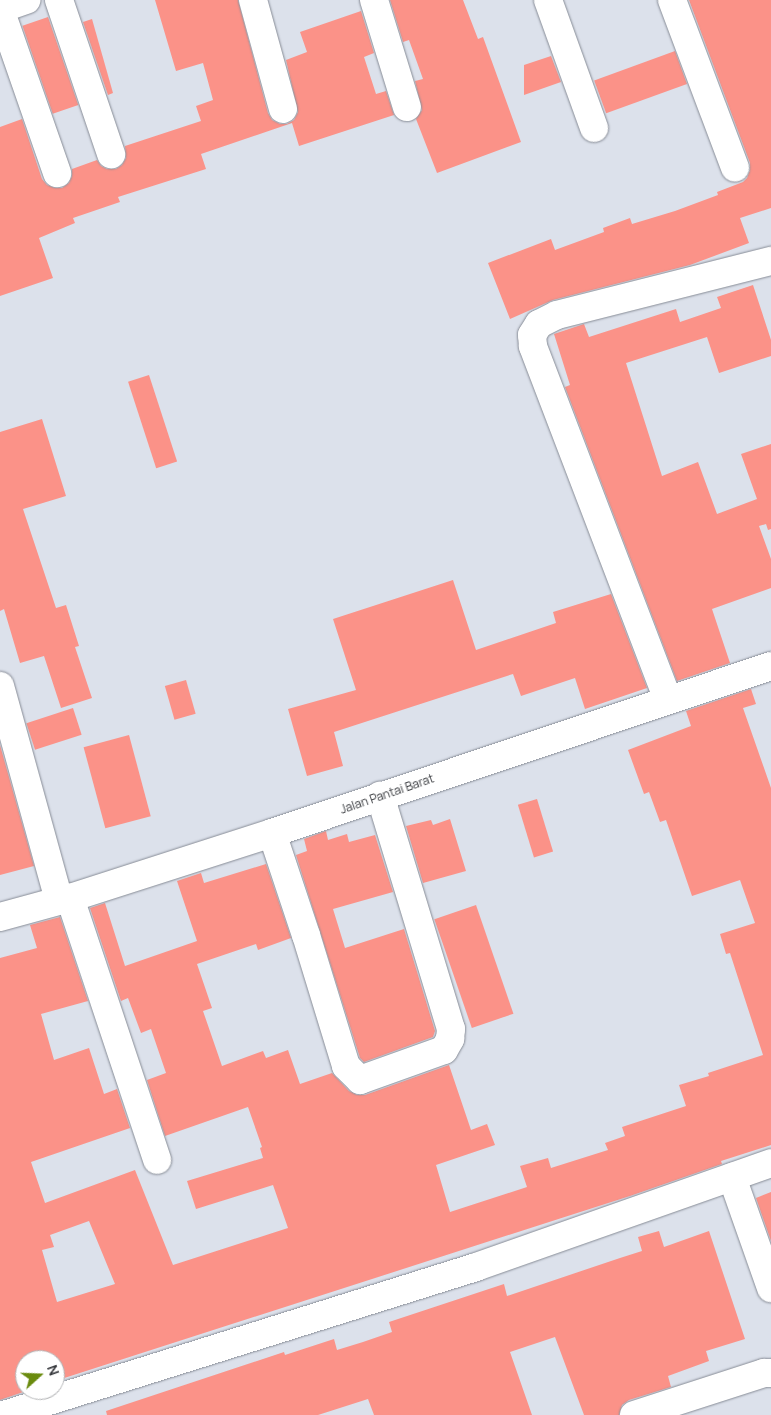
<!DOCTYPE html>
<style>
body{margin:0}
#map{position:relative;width:771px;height:1415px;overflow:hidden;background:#dce1eb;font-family:Manrope,sans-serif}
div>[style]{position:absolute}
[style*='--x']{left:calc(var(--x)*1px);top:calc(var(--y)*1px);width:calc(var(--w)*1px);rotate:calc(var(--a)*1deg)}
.building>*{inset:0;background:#fb9288;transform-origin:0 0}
.roads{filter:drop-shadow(0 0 1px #878c96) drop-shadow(0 0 1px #878c96)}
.minor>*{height:28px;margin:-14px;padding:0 14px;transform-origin:14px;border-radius:14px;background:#fff}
span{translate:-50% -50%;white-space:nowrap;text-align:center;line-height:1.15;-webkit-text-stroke:4px #fff;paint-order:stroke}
.street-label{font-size:12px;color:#3a3c40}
.north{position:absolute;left:15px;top:1350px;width:50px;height:50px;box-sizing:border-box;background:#fff;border:1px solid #b0b1b3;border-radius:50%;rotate:70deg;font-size:14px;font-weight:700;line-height:20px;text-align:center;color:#3a3c40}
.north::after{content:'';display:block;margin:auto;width:18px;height:22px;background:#6a8b0e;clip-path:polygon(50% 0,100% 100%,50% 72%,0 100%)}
</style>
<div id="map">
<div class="building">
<div style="clip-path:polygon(155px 0,238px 0,268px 113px,272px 120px,280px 124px,287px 124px,294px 120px,298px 112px,286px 60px,307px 52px,300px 32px,361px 11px,374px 53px,364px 57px,376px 94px,386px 91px,394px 115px,299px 146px,292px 123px,201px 154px,206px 169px,118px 197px,120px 202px,73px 218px,75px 223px,39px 238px,53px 278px,0 296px,0 127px,22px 119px,42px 179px,47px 185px,55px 188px,62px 188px,69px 183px,72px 176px,72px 169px,97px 160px,101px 166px,107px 169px,116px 169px,122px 165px,126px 158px,125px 146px,201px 121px,196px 106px,213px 100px,203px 63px,176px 71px)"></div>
<div style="clip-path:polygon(390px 0,463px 0,478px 39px,483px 37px,521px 142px,437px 173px,416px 119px,422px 110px,415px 81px,423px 79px,409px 40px,403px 42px)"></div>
<div style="clip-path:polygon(689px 0,771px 0,771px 208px,740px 218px,749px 243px,690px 265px,553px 300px,510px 319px,488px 263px,551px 239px,555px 250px,604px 232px,603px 228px,630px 218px,632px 224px,675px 211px,718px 195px,717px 192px,743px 182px,747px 178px,750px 170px,750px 163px)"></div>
<div style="left:48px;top:17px;width:93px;height:27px;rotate:71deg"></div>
<div style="clip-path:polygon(92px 19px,113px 93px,108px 95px,83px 22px)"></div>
<div style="left:675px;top:51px;width:35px;height:86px;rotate:70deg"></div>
<div style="clip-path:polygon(551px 56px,561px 82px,524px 95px,524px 65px)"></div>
<div style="clip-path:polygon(753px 285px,771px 340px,771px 356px,719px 373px,707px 337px,626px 363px,662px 476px,698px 462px,717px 514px,757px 499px,741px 454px,771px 444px,771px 529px,768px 530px,766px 524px,759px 526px,771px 559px,771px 588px,712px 609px,730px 663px,677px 681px,565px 387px,570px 385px,554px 334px,584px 324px,589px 337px,676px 309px,680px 322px,721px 308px,717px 297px)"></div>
<div style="left:149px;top:375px;width:91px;height:22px;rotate:72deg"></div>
<div style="clip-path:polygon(42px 419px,66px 496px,23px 509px,56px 608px,66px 605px,79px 646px,75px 647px,92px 698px,61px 708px,44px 656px,20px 663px,4px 609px,0 611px,0 432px)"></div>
<div style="clip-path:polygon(453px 580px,476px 650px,556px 623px,553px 612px,611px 594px,647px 688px,585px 709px,575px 678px,521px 696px,513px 674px,334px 732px,343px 766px,307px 776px,288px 709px,356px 690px,333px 619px)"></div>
<div style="left:186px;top:680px;width:35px;height:22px;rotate:74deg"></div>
<div style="clip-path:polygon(evenodd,751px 689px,756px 704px,743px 708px,771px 788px,771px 1145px,721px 1161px,722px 1164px,630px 1196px,55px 1381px,55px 1360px,25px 1360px,25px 1390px,29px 1390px,0 1400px,0 958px,37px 948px,30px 925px,60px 917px,88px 1001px,41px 1014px,54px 1060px,89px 1048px,104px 1094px,117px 1089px,130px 1128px,31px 1162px,45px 1203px,135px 1170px,173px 1265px,288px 1228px,273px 1185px,196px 1209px,187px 1181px,263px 1158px,260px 1148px,262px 1147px,248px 1107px,165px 1136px,147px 1080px,166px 1073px,151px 1029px,141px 1033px,128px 998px,121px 1001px,90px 908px,105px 903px,125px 966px,197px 941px,177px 881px,201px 873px,204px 883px,266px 864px,291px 938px,258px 950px,256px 944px,197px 964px,212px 1008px,203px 1011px,222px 1066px,263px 1051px,266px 1058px,288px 1050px,300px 1084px,332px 1073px,349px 1091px,357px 1095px,365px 1095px,449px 1065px,471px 1130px,487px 1124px,495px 1145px,436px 1165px,450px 1212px,527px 1187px,520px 1166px,548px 1158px,551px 1168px,608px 1150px,605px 1143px,625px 1136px,622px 1127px,686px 1106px,679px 1085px,709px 1076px,708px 1073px,763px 1055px,730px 953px,726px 954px,720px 934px,755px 923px,740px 880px,692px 896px,666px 820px,660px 822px,649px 792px,644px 794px,628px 750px,691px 726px,686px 711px,751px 689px,89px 1221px,115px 1284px,57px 1302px,42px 1250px,54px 1247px,50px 1235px,89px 1221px)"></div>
<div style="left:73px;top:708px;width:28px;height:49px;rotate:72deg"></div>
<div style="left:129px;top:735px;width:84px;height:47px;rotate:75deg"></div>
<div style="clip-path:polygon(0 745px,34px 866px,0 875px)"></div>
<div style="left:537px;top:799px;width:55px;height:20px;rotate:73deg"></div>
<div style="clip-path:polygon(450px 819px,466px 871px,423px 883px,406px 826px,431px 820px,433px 825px)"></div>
<div style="clip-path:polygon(326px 831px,328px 840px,347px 834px,349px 842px,375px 835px,393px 892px,333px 909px,345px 948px,404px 929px,435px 1031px,433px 1037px,364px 1062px,360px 1058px,296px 855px,307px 851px,304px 839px)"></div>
<div style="left:476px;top:905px;width:115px;height:44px;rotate:71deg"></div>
<div style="clip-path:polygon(771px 1192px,771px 1241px,756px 1198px)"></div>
<div style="clip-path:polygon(659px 1231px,664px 1247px,709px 1231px,745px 1339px,706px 1351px,709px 1361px,668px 1376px,671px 1387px,629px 1400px,622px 1405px,619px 1415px,584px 1415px,555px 1337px,510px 1352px,532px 1415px,374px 1415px,368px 1399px,318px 1415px,107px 1415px,106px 1411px,284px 1352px,285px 1355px,334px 1339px,337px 1350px,363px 1342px,392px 1332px,389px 1322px,504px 1284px,507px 1296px,620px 1258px,642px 1251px,638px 1237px)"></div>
</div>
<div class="roads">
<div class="minor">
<div style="--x:59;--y:0;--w:163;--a:71.3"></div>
<div style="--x:253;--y:0;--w:113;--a:74.6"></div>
<div style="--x:374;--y:0;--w:112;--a:72.9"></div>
<div style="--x:548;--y:0;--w:136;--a:70.2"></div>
<div style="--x:672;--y:0;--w:179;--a:69.4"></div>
<div style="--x:0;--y:9;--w:174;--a:70.8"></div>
<div style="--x:0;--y:9;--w:28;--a:-19"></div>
<div style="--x:0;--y:686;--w:222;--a:74.6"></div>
<div style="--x:668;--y:700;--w:379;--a:-110.9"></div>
<div style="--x:533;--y:346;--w:11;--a:-95"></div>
<div style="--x:532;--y:335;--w:13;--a:-58"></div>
<div style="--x:539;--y:324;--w:20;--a:-27"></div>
<div style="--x:557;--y:315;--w:221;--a:-14.2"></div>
<div style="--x:272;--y:833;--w:108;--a:71.6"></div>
<div style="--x:306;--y:935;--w:137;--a:73"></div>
<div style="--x:346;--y:1066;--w:20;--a:45"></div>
<div style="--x:360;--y:1080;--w:89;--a:-19.7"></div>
<div style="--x:444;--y:1050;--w:13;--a:-61"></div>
<div style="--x:450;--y:1039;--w:10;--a:-84"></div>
<div style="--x:451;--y:1029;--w:244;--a:-106.9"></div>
<div style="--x:70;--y:898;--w:276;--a:71.6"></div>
<div style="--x:0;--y:917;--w:73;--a:-15.2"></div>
<div style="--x:70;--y:898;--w:212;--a:-17.8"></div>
<div style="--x:272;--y:833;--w:526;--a:-18.5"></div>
<div style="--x:732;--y:1177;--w:118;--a:70.6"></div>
<div style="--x:4;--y:1415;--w:495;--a:-17.4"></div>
<div style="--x:476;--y:1267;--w:313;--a:-19.4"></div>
<div style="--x:634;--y:1415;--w:137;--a:-17.9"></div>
<div style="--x:764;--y:1373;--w:7;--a:0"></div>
</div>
</div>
<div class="street-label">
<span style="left:387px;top:794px;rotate:-19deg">Jalan Pantai Barat</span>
</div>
<div class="north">N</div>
</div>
